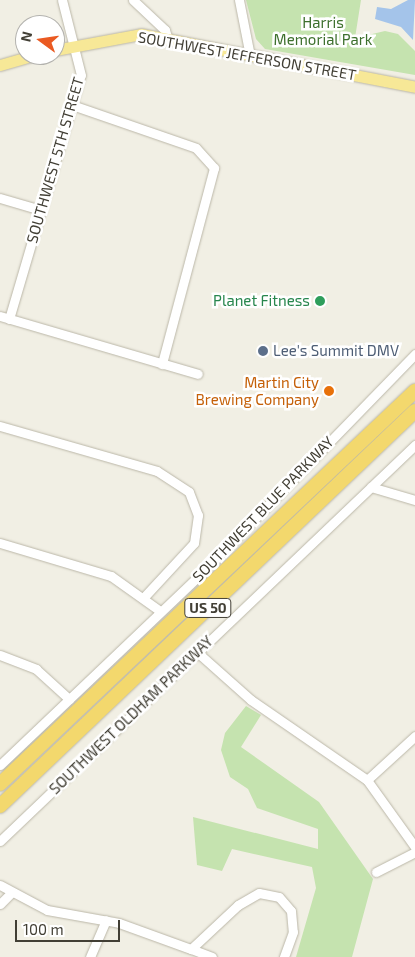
<!DOCTYPE html>
<style>
body{margin:0}
#map{position:relative;width:415px;height:957px;overflow:hidden;background:#f1efe4;font-family:"Exo 2",sans-serif}
div>[style]{position:absolute}
[style*='--x']{left:calc(var(--x)*1px);top:calc(var(--y)*1px);width:calc(var(--w)*1px);rotate:calc(var(--a)*1deg)}
.green>*{inset:0;background:#c5e3af}
.water>*{inset:0;background:#a4c4ea}
.roads{filter:drop-shadow(0 0 1px #bbb7a8) drop-shadow(0 0 1px #bbb7a8)}
.minor>*{height:9px;margin:-4.5px;padding:0 4.5px;transform-origin:4.5px;border-radius:4.5px;background:#fff}
.major>*{height:11px;margin:-5.5px;padding:0 5.5px;transform-origin:5.5px;border-radius:5.5px;background:#f7e897}
.highway>*{height:14px;margin:-7px;padding:0 7px;transform-origin:7px;border-radius:7px;background:#f3d86d}
.dots>*{width:14px;height:14px;translate:-50% -50%;box-sizing:border-box;border:2px solid #fff;border-radius:50%}
span{translate:-50% -50%;white-space:nowrap;text-align:center;line-height:1.15;-webkit-text-stroke:5px #fff;paint-order:stroke}
.shield-label span{padding:1px 4px;background:#fff;border:1px solid;border-radius:4px;-webkit-text-stroke-width:0}
.shield-label{font-size:14px;color:#423f35;font-weight:700}
.park-label{font-size:15px;color:#3d702d}
.street-label{font-size:15px;color:#423f35}
.leisure-label{font-size:15px;color:#27864d}
.right{translate:-100% -50%;text-align:right}
.service-label{font-size:15px;color:#4e5e75}
.left{translate:0 -50%;text-align:left}
.food-label{font-size:15px;color:#c56008}
.north{position:absolute;left:15px;top:15px;width:50px;height:50px;box-sizing:border-box;background:#fff;border:1px solid #b3b2ae;border-radius:50%;rotate:284deg;font-size:14px;font-weight:700;line-height:20px;text-align:center;color:#423f35}
.north::after{content:'';display:block;margin:auto;width:18px;height:22px;background:#ea5a22;clip-path:polygon(50% 0,100% 100%,50% 72%,0 100%)}
.scale{position:absolute;left:15px;top:920px;width:105px;height:22px;box-sizing:border-box;border:2px solid #423f35;border-top:0;padding-left:6px;font-size:15px;line-height:18px;white-space:nowrap;color:#423f35;-webkit-text-stroke:4px #fff;paint-order:stroke}
</style>
<div id="map">
<div class="green">
<div style="clip-path:polygon(246px 0,361px 0,355px 38px,385px 31px,398px 34px,415px 51px,415px 75px,265px 49px,256px 39px)"></div>
<div style="clip-path:polygon(246px 706px,261px 715px,241px 747px,319px 802px,373px 879px,352px 957px,296px 957px,316px 888px,312px 867px,232px 849px,222px 871px,197px 865px,193px 817px,318px 849px,318px 829px,257px 808px,248px 789px,230px 777px,221px 750px,225px 733px)"></div>
</div>
<div class="water">
<div style="clip-path:polygon(408px 0,415px 0,413px 40px,401px 27px,375px 19px,377px 7px,391px 9px)"></div>
</div>
<div class="roads">
<div class="minor">
<div style="--x:133;--y:0;--w:44;--a:43.2"></div>
<div style="--x:165;--y:30;--w:10;--a:73"></div>
<div style="--x:239;--y:0;--w:57;--a:78.9"></div>
<div style="--x:72;--y:105;--w:131;--a:19.1"></div>
<div style="--x:196;--y:148;--w:27;--a:48"></div>
<div style="--x:214;--y:168;--w:203;--a:104.9"></div>
<div style="--x:0;--y:198;--w:43;--a:16.3"></div>
<div style="--x:0;--y:316;--w:206;--a:16.3"></div>
<div style="--x:9;--y:319;--w:254;--a:-73.6"></div>
<div style="--x:81;--y:75;--w:77;--a:-104.2"></div>
<div style="--x:0;--y:426;--w:163;--a:16"></div>
<div style="--x:157;--y:471;--w:38;--a:33"></div>
<div style="--x:189;--y:492;--w:25;--a:69"></div>
<div style="--x:198;--y:515;--w:28;--a:98"></div>
<div style="--x:194;--y:543;--w:72;--a:132.8"></div>
<div style="--x:371;--y:487;--w:46;--a:16.5"></div>
<div style="--x:0;--y:543;--w:116;--a:16.6"></div>
<div style="--x:111;--y:576;--w:60;--a:35.5"></div>
<div style="--x:197;--y:652;--w:72;--a:41.6"></div>
<div style="--x:251;--y:700;--w:141;--a:34.6"></div>
<div style="--x:367;--y:780;--w:82;--a:54.4"></div>
<div style="--x:0;--y:655;--w:39;--a:21"></div>
<div style="--x:36;--y:669;--w:45;--a:42.3"></div>
<div style="--x:0;--y:765;--w:280;--a:-43.6"></div>
<div style="--x:203;--y:572;--w:304;--a:-45.8"></div>
<div style="--x:367;--y:780;--w:65;--a:-42.5"></div>
<div style="--x:0;--y:841;--w:574;--a:-43.66"></div>
<div style="--x:376;--y:872;--w:44;--a:-27.1"></div>
<div style="--x:0;--y:885;--w:53;--a:28"></div>
<div style="--x:47;--y:910;--w:73;--a:10.2"></div>
<div style="--x:119;--y:923;--w:77;--a:19.9"></div>
<div style="--x:0;--y:904;--w:16;--a:-45"></div>
<div style="--x:90;--y:957;--w:40;--a:-66.6"></div>
<div style="--x:212;--y:957;--w:22;--a:-159"></div>
<div style="--x:191;--y:949;--w:64;--a:-43.1"></div>
<div style="--x:238;--y:905;--w:24;--a:-30"></div>
<div style="--x:259;--y:893;--w:20;--a:11"></div>
<div style="--x:279;--y:897;--w:18;--a:49"></div>
<div style="--x:291;--y:911;--w:21;--a:85"></div>
<div style="--x:293;--y:932;--w:27;--a:110"></div>
</div>
<div class="major">
<div style="--x:55;--y:50;--w:87;--a:-10.5"></div>
<div style="--x:141;--y:34;--w:279;--a:10.9"></div>
<div style="--x:0;--y:65;--w:37;--a:-16"></div>
</div>
<div class="highway">
<div style="--x:0;--y:784;--w:572;--a:-43.44"></div>
<div style="--x:0;--y:806;--w:573;--a:-43.59"></div>
</div>
</div>
<div class="dots">
<div style="left:320px;top:301px;background:#2e9e5b"></div>
<div style="left:263px;top:351px;background:#5c6f8a"></div>
<div style="left:329px;top:391px;background:#e8710a"></div>
</div>
<div class="shield-label">
<span style="left:208px;top:608px">US 50</span>
</div>
<div class="park-label">
<span style="left:323px;top:31px">Harris<br>Memorial Park</span>
</div>
<div class="street-label">
<span style="left:247px;top:56px;rotate:10deg">SOUTHWEST JEFFERSON STREET</span>
<span style="left:55px;top:160px;rotate:-74deg">SOUTHWEST 5TH STREET</span>
<span style="left:263px;top:509px;rotate:-46deg">SOUTHWEST BLUE PARKWAY</span>
<span style="left:131px;top:715px;rotate:-44deg">SOUTHWEST OLDHAM PARKWAY</span>
</div>
<div class="leisure-label">
<span class="right" style="left:310px;top:301px">Planet Fitness</span>
</div>
<div class="service-label">
<span class="left" style="left:273px;top:351px">Lee's Summit DMV</span>
</div>
<div class="food-label">
<span class="right" style="left:319px;top:391px">Martin City<br>Brewing Company</span>
</div>
<div class="north">N</div>
<div class="scale">100 m</div>
</div>
